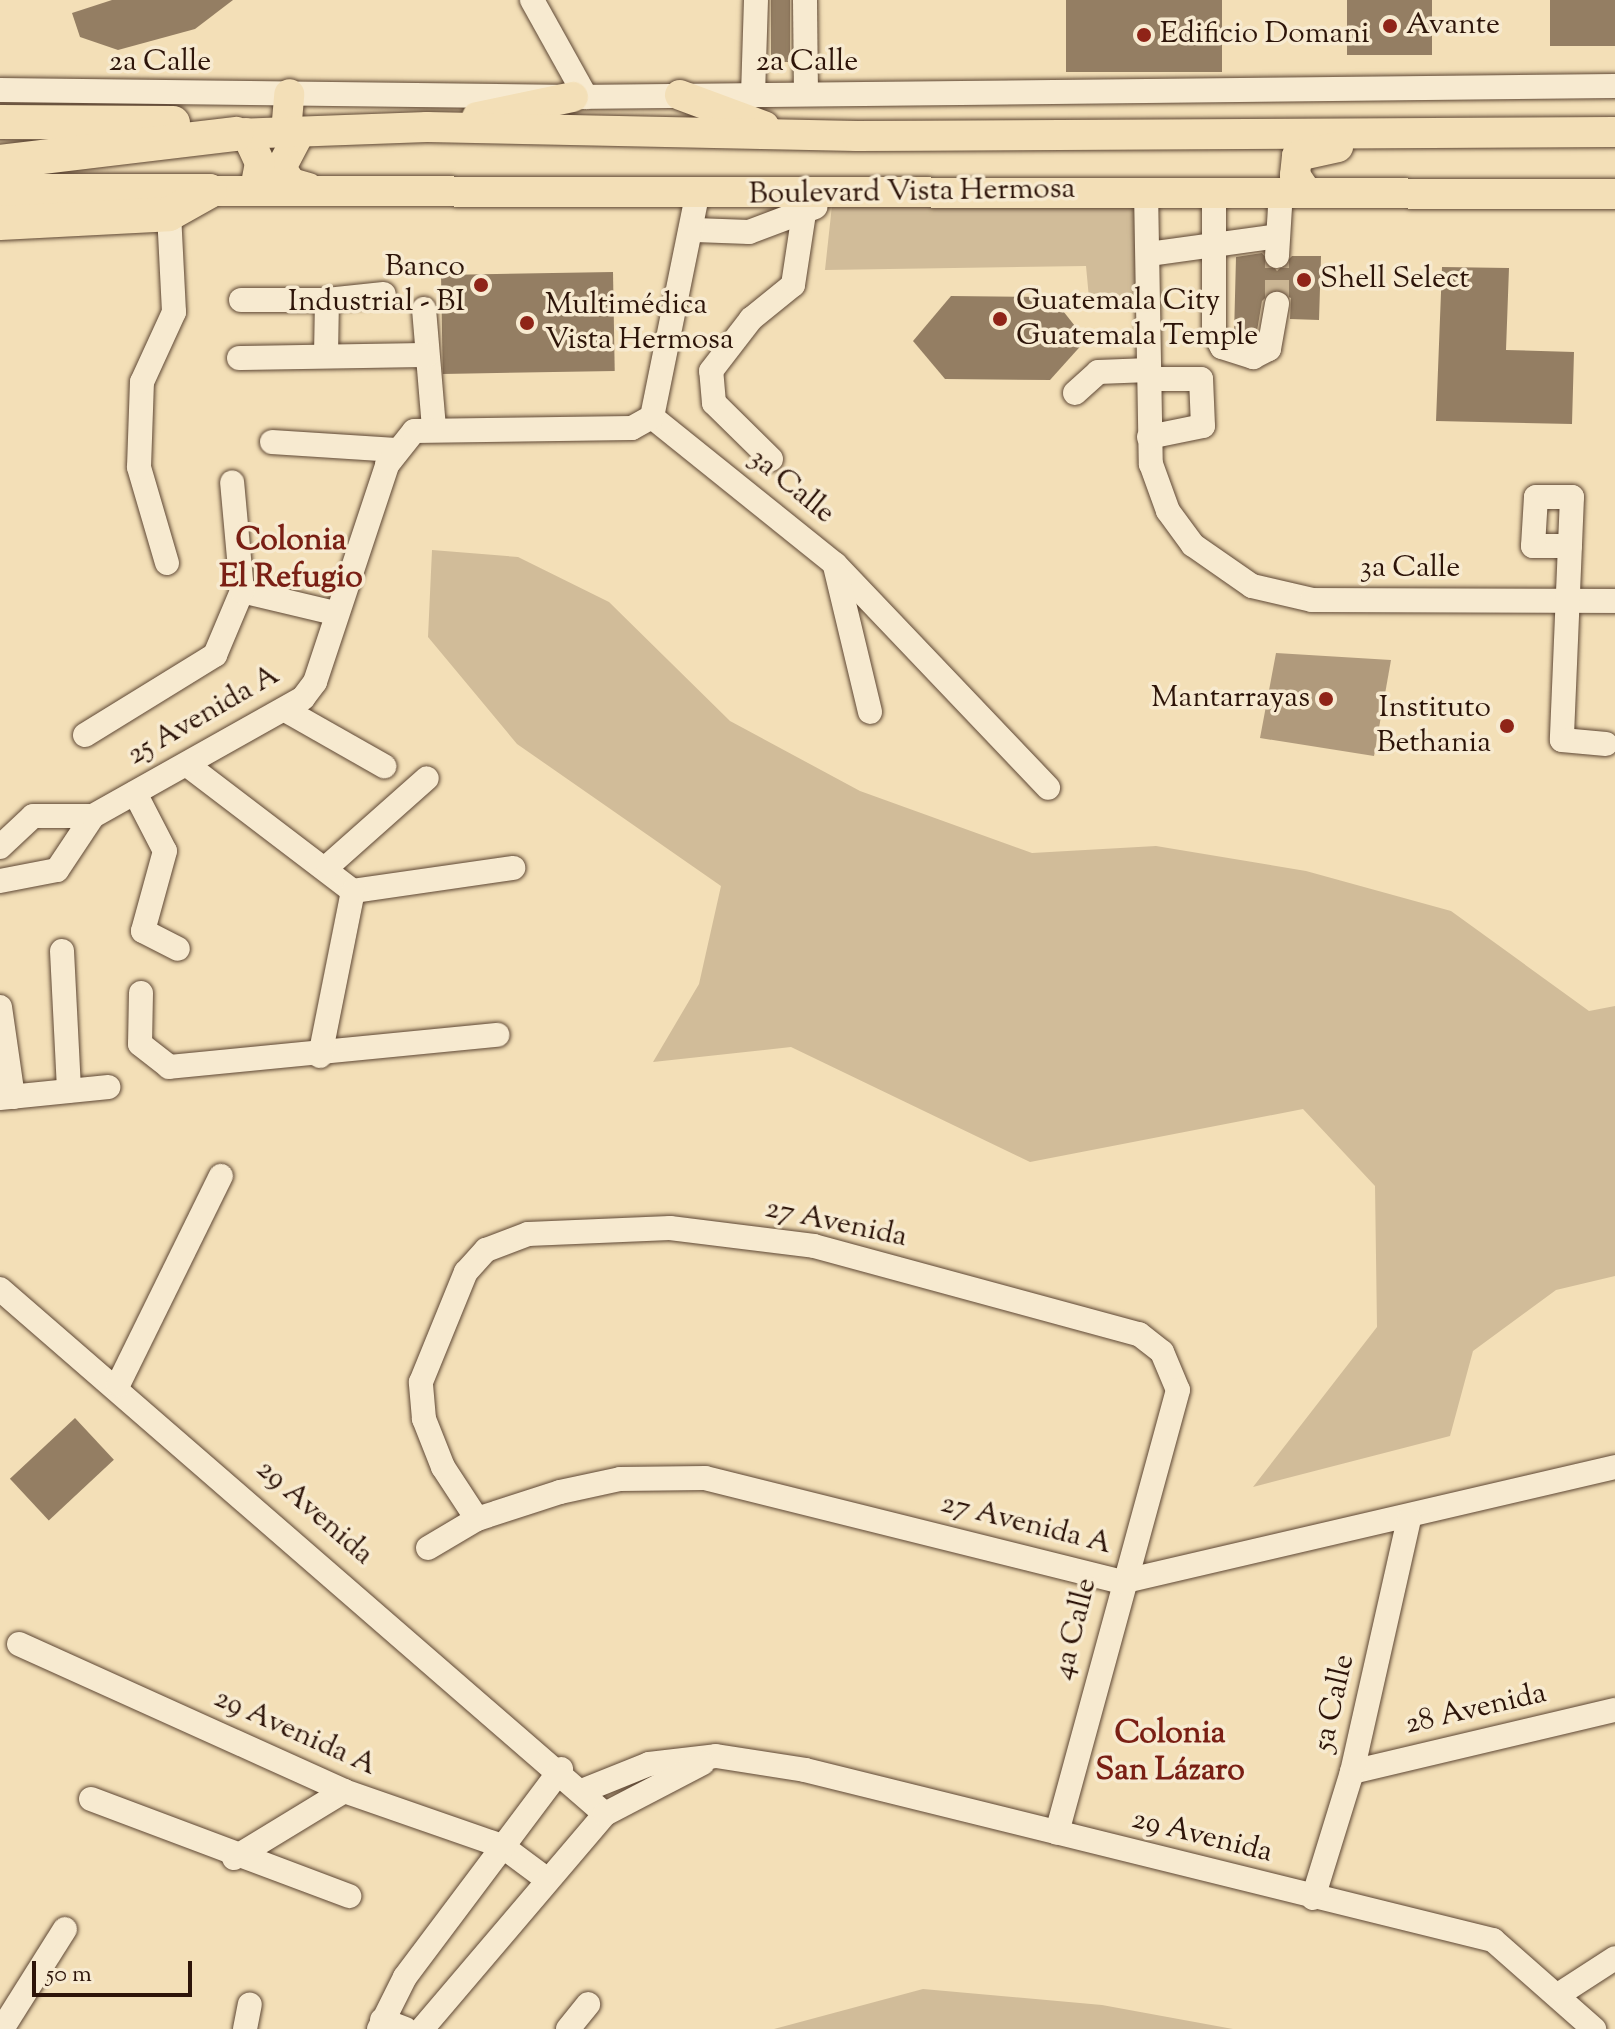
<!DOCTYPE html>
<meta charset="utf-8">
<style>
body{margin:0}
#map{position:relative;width:1615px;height:2029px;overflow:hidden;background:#f3dfb7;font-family:"Sorts Mill Goudy",serif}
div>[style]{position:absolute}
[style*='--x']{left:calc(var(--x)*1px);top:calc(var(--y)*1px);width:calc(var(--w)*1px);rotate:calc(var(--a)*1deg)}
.green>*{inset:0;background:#d1bc99}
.water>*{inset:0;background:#b09a7c}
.building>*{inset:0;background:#947e63;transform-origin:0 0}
.minor-tunnel>*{height:24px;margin-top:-12px;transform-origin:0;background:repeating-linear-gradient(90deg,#cbb694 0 24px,transparent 0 36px)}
.roads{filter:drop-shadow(0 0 2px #5e4734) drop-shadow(0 0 2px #5e4734)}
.minor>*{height:24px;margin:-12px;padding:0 12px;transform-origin:12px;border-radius:12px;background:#f7ead0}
.major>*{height:30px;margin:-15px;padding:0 15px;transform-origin:15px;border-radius:15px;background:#f3dfb7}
.highway>*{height:34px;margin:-17px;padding:0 17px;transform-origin:17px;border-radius:17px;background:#f3dfb7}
.dots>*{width:22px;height:22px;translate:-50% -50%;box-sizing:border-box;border:4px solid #f7ead0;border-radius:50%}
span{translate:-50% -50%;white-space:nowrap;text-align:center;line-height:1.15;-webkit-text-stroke:7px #f7ead0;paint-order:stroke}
.poi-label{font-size:30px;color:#2d1409}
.left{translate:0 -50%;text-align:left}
.right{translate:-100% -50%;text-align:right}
.street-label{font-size:30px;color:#2d1409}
.neighbourhood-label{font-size:32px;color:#7a1f14;font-weight:700}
.scale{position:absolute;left:32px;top:1961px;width:160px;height:36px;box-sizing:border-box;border:4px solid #2d1409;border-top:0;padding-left:10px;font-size:24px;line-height:28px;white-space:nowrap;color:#2d1409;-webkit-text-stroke:6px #f7ead0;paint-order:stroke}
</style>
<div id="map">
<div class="green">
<div style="clip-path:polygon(1146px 190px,1151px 306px,1090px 309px,1086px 266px,825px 270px,833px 196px)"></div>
<div style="clip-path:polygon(432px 550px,518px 557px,609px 602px,730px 721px,860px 791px,1032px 853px,1156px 846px,1306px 871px,1451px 911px,1589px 1011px,1615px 1006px,1615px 1276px,1556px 1290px,1473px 1351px,1450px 1436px,1253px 1487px,1377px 1327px,1375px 1186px,1303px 1109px,1030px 1162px,791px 1047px,653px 1062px,699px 984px,721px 886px,517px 744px,428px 637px)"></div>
<div style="clip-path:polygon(923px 1989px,1102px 2005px,1233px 2029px,774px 2029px)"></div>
</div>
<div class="water">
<div style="clip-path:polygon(1276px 653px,1391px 660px,1374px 756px,1260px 738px)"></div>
</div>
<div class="building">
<div style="clip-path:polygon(112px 0,233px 0,195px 29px,118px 50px,80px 37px,72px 13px)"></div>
<div style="left:771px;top:0;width:19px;height:62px"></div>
<div style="left:1066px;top:0;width:156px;height:72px"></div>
<div style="left:1347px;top:0;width:85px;height:55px"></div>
<div style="left:1550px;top:0;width:65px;height:46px"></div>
<div style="clip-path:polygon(1262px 253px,1277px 271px,1292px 256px,1321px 256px,1319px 320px,1290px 319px,1291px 298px,1273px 290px,1262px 301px,1256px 337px,1234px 335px,1236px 257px)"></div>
<div style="clip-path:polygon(1442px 267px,1509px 268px,1506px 350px,1574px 352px,1572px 424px,1436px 421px)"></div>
<div style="left:613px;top:272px;width:99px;height:172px;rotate:89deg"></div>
<div style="clip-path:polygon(951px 296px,1052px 297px,1086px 340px,1050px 380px,945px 379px,913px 341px)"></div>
<div style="left:75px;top:1418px;width:57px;height:89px;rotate:47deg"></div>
</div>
<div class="minor-tunnel">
<div style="--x:1277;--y:304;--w:48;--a:-90"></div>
</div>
<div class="roads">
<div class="minor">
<div style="--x:532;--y:0;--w:111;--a:60.9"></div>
<div style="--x:805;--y:0;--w:94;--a:89.4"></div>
<div style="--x:0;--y:90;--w:573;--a:0.7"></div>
<div style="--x:573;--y:97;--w:1042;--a:-0.6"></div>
<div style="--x:753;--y:95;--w:95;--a:-88.2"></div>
<div style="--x:1146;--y:190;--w:274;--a:89"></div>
<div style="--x:1151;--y:464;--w:50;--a:70.1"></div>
<div style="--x:1168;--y:511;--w:42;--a:53.7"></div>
<div style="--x:1193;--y:545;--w:72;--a:34.8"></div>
<div style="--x:1252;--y:586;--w:62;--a:13.1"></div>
<div style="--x:1312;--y:600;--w:303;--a:0.2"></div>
<div style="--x:1214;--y:191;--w:141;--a:90"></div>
<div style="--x:1214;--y:332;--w:17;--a:62"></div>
<div style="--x:1222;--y:347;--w:33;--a:18"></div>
<div style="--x:1253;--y:357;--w:18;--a:-27"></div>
<div style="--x:1269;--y:349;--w:46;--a:-79.9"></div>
<div style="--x:695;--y:230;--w:54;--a:2.1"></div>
<div style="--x:749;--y:232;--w:71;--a:-20.7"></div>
<div style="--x:1149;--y:254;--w:130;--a:-7.9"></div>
<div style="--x:1277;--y:256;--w:66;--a:-86.5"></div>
<div style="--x:241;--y:300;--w:86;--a:0"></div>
<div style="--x:424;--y:309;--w:119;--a:85.2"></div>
<div style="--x:326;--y:356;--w:56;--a:-89"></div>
<div style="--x:327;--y:300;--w:57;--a:-6"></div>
<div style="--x:239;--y:358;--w:188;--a:-0.9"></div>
<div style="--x:1075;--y:393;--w:31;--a:-42"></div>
<div style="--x:1098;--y:372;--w:51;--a:-2.2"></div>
<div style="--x:652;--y:417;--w:235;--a:38.8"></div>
<div style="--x:835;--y:564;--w:309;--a:46.4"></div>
<div style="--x:652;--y:417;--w:227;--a:-78.5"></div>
<div style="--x:1149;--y:437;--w:55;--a:-11.5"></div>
<div style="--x:1203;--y:426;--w:47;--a:-92.4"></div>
<div style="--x:1201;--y:379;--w:51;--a:180"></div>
<div style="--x:272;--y:442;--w:124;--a:3.7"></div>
<div style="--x:771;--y:459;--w:80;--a:-135.5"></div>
<div style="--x:714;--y:403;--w:32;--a:-95"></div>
<div style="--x:711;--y:371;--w:66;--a:-52.4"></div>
<div style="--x:751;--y:319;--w:54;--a:-39"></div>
<div style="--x:793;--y:285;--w:73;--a:-81.3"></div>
<div style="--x:1570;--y:546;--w:37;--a:180"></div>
<div style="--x:1533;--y:546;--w:49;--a:-86.5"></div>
<div style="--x:1536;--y:497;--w:36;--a:0"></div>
<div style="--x:1572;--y:497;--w:243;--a:92.4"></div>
<div style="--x:1562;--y:740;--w:44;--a:5.2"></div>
<div style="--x:167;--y:563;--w:100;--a:-106.3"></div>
<div style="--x:139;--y:467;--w:85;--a:-88"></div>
<div style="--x:142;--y:382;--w:77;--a:-65.4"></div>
<div style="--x:174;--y:312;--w:98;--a:-92.9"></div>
<div style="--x:835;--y:566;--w:150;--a:76.5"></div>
<div style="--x:242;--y:591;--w:95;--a:13.4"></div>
<div style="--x:287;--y:711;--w:112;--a:29.6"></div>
<div style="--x:85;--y:735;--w:153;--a:-31.6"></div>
<div style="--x:215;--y:655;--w:69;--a:-67.1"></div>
<div style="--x:242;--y:591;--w:109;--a:-95.2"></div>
<div style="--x:190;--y:767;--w:205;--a:37.3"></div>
<div style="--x:353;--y:891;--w:162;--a:-8.2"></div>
<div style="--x:135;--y:793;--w:65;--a:62.7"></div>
<div style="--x:165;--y:851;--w:83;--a:105.4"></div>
<div style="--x:143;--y:931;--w:39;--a:27"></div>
<div style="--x:0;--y:847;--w:45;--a:-43.2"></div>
<div style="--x:33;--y:816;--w:60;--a:0"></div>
<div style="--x:328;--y:866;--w:132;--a:-41.6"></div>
<div style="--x:0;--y:881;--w:58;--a:-10.9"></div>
<div style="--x:57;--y:870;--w:65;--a:-56.3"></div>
<div style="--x:93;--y:816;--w:241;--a:-29.3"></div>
<div style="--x:303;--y:698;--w:20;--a:-53"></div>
<div style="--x:315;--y:682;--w:229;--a:-71.6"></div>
<div style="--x:387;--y:465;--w:43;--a:-51.5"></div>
<div style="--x:414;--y:431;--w:218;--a:-0.8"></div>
<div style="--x:632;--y:428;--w:23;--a:-29"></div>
<div style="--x:62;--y:951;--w:140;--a:87.1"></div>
<div style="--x:141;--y:993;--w:51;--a:91.1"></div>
<div style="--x:140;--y:1044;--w:37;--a:38"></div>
<div style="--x:169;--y:1067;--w:330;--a:-5.6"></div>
<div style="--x:0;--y:1007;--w:91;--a:81.8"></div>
<div style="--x:320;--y:1056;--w:168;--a:-78.7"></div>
<div style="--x:0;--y:1098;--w:109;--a:-5.8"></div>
<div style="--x:0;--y:1289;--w:801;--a:40.95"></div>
<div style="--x:118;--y:1385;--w:233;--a:-63.8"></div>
<div style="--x:477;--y:1519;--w:62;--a:-123.2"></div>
<div style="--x:443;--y:1467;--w:52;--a:-111.6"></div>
<div style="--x:424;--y:1419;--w:37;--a:-95"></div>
<div style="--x:421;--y:1382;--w:119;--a:-67.8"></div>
<div style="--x:466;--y:1272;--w:30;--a:-48"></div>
<div style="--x:486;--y:1250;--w:45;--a:-20.9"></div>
<div style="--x:528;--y:1234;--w:142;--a:-2.4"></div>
<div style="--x:670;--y:1228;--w:145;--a:7.1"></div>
<div style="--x:814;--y:1246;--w:337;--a:15.2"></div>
<div style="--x:1139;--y:1334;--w:29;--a:38"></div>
<div style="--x:1162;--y:1352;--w:41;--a:67.2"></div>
<div style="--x:1178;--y:1390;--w:459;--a:105.3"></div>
<div style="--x:428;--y:1548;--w:57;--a:-30.6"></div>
<div style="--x:477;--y:1519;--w:87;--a:-18"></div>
<div style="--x:560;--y:1492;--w:61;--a:-12.2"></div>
<div style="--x:620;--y:1479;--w:85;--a:-0.7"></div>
<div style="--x:705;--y:1478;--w:429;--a:14"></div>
<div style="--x:1121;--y:1582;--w:507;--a:-13.1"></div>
<div style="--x:19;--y:1644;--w:357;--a:24.3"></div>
<div style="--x:344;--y:1791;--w:167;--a:19.2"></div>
<div style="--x:502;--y:1846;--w:54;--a:36.7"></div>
<div style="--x:1352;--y:1772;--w:270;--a:-13.3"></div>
<div style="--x:582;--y:1791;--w:72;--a:-21.9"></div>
<div style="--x:649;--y:1764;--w:67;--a:-6.8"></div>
<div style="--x:716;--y:1756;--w:90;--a:8.9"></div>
<div style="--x:805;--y:1770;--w:709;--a:13.88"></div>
<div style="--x:1493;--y:1940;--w:135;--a:41.4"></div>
<div style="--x:91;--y:1799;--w:276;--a:20.6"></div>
<div style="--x:234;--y:1858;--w:129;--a:-31.3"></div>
<div style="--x:1313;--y:1898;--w:132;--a:-72.8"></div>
<div style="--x:1352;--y:1772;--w:259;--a:-77.3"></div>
<div style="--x:1561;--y:1993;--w:64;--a:-32.9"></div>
<div style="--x:382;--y:2020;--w:25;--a:21"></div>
<div style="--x:2;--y:2029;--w:118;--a:-57.8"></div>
<div style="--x:245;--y:2029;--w:25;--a:-79"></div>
<div style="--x:379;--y:2029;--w:58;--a:-63.4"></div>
<div style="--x:405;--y:1977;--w:260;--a:-53.1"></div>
<div style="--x:422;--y:2029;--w:282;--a:-49.6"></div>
<div style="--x:605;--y:1814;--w:110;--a:-27.5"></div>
<div style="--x:568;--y:2029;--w:32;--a:-51"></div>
</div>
<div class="major">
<div style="--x:680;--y:95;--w:90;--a:20.3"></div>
<div style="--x:477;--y:117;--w:98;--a:-11.8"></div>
<div style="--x:286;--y:132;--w:38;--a:-85"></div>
<div style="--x:300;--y:132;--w:41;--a:117.8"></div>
<div style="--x:281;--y:168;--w:18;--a:56"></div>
<div style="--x:291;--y:183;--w:18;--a:16"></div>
<div style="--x:246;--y:133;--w:33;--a:65"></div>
<div style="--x:260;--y:163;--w:26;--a:101"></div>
<div style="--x:236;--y:134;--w:191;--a:-2.1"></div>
<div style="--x:427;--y:127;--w:430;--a:1.2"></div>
<div style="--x:857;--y:136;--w:758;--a:-0.3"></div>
<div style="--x:1305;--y:190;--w:18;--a:-124"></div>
<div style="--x:1295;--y:175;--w:19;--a:-84"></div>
<div style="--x:1297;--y:156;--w:42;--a:-12.4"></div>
<div style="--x:210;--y:191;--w:1405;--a:0.12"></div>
</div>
<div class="highway">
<div style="--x:0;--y:122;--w:173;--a:0.3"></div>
<div style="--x:0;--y:162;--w:238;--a:-6.8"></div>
<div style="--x:0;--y:191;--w:209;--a:0"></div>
<div style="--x:0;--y:223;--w:169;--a:-3"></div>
<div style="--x:169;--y:214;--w:47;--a:-29.3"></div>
</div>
</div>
<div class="dots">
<div style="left:1390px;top:26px;background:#8f2418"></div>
<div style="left:1144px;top:35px;background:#8f2418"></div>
<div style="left:1304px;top:280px;background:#8f2418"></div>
<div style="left:481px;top:285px;background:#8f2418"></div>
<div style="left:1000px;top:319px;background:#8f2418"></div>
<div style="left:527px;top:323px;background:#8f2418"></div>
<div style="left:1326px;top:699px;background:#8f2418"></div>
<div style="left:1507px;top:726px;background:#8f2418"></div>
</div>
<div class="poi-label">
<span class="left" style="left:1406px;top:26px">Avante</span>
<span class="left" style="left:1160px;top:35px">Edificio Domani</span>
<span class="right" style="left:465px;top:285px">Banco<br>Industrial - BI</span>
<span class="left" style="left:1320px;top:280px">Shell Select</span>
<span class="left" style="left:1016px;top:319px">Guatemala City<br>Guatemala Temple</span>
<span class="left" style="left:545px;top:323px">Multimédica<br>Vista Hermosa</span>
<span class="right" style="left:1310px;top:699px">Mantarrayas</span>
<span class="right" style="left:1491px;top:726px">Instituto<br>Bethania</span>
</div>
<div class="street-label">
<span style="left:160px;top:63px">2a Calle</span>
<span style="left:807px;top:63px">2a Calle</span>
<span style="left:912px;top:193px;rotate:-1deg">Boulevard Vista Hermosa</span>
<span style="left:791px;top:487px;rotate:39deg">3a Calle</span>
<span style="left:1410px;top:569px">3a Calle</span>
<span style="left:204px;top:716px;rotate:-30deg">25 Avenida A</span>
<span style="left:836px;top:1224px;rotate:12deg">27 Avenida</span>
<span style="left:314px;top:1513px;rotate:41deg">29 Avenida</span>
<span style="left:1026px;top:1525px;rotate:14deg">27 Avenida A</span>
<span style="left:1076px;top:1629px;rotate:-76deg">4a Calle</span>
<span style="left:1335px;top:1703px;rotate:-77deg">5a Calle</span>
<span style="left:1476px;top:1710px;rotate:-13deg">28 Avenida</span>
<span style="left:295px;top:1733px;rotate:24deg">29 Avenida A</span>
<span style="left:1202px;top:1837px;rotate:14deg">29 Avenida</span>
</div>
<div class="neighbourhood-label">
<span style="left:291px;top:560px">Colonia<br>El Refugio</span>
<span style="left:1170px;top:1753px">Colonia<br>San Lázaro</span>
</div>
<div class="scale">50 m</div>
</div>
